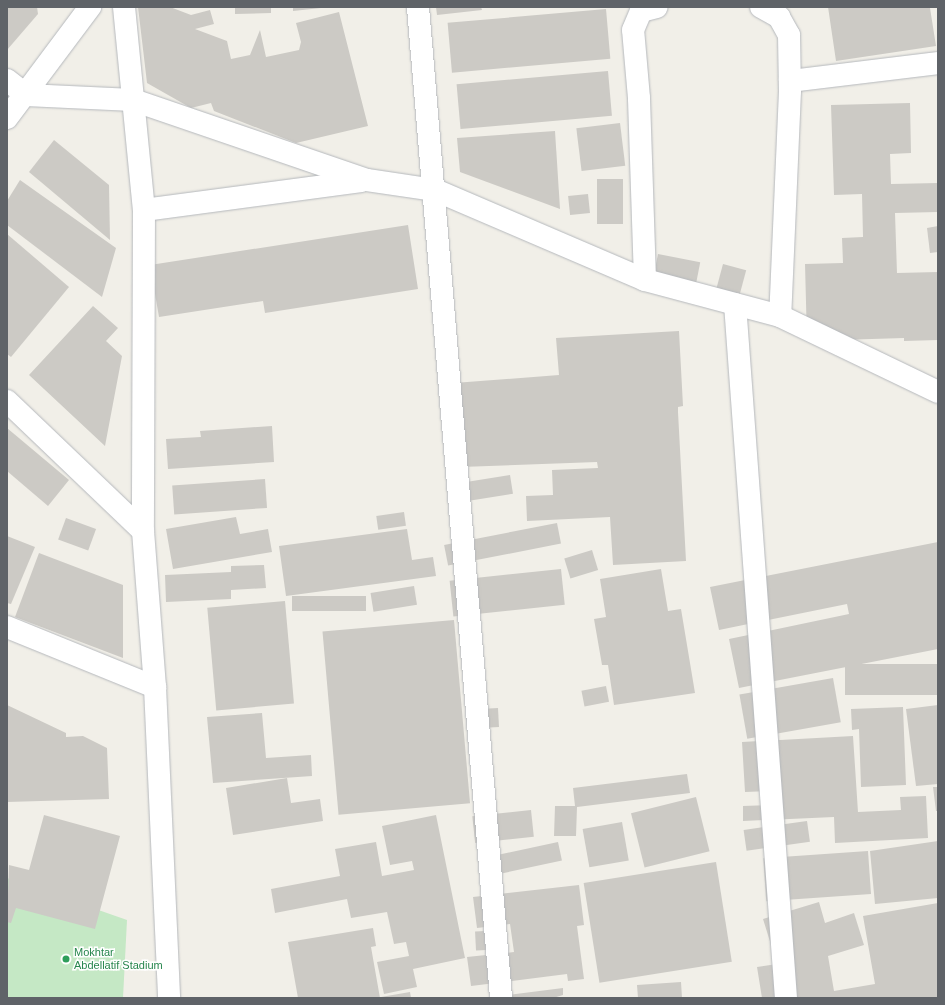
<!DOCTYPE html>
<style>
body{margin:0}
#map{position:relative;width:945px;height:1005px;overflow:hidden;background:#f1efe8;font-family:Arial,sans-serif}
div>[style]{position:absolute}
[style*='--x']{left:calc(var(--x)*1px);top:calc(var(--y)*1px);width:calc(var(--w)*1px);rotate:calc(var(--a)*1deg)}
.green>*{inset:0;background:#c5e8c5}
.building>*{inset:0;background:#cccac5;transform-origin:0 0}
.roads{filter:drop-shadow(0 0 1px #b5b8bc) drop-shadow(0 0 1px #b5b8bc)}
.street>*{height:22px;margin:-11px;padding:0 11px;transform-origin:11px;border-radius:11px;background:#fff}
.secondary>*{height:22px;margin:-11px;padding:0 11px;transform-origin:11px;border-radius:11px;background:#fff}
.dots>*{width:11px;height:11px;translate:-50% -50%;box-sizing:border-box;border:2px solid #fff;border-radius:50%}
span{translate:-50% -50%;white-space:nowrap;text-align:center;line-height:1.15;-webkit-text-stroke:3px #fff;paint-order:stroke}
.leisure-label{font-size:11px;color:#27864d}
.left{translate:0 -50%;text-align:left}
.frame{position:absolute;inset:0;border:8px solid #5f6368;pointer-events:none}
</style>
<div id="map">
<div class="green">
<div style="clip-path:polygon(7px 878px,127px 920px,123px 998px,7px 998px)"></div>
</div>
<div class="building">
<div style="clip-path:polygon(7px 7px,37px 7px,38px 14px,7px 50px)"></div>
<div style="clip-path:polygon(138px 7px,170px 7px,191px 15px,210px 10px,214px 24px,195px 29px,227px 41px,231px 59px,250px 55px,260px 30px,266px 57px,299px 50px,301px 42px,296px 23px,339px 12px,368px 126px,296px 143px,214px 111px,211px 103px,191px 108px,147px 83px)"></div>
<div style="clip-path:polygon(235px 7px,271px 7px,271px 13px,235px 14px)"></div>
<div style="clip-path:polygon(293px 7px,321px 7px,321px 8px,293px 11px)"></div>
<div style="clip-path:polygon(436px 7px,481px 7px,482px 10px,437px 15px)"></div>
<div style="clip-path:polygon(828px 7px,932px 7px,930px 8px,936px 46px,836px 61px)"></div>
<div style="left:606px;top:9px;width:50px;height:159px;rotate:85deg"></div>
<div style="left:608px;top:71px;width:45px;height:152px;rotate:85deg"></div>
<div style="clip-path:polygon(910px 103px,911px 153px,890px 154px,891px 184px,938px 183px,938px 212px,895px 213px,897px 273px,938px 272px,938px 340px,904px 341px,904px 338px,807px 341px,805px 264px,843px 263px,842px 238px,863px 237px,862px 194px,834px 195px,831px 105px)"></div>
<div style="left:620px;top:123px;width:43px;height:44px;rotate:83deg"></div>
<div style="clip-path:polygon(555px 131px,560px 209px,460px 172px,457px 138px)"></div>
<div style="clip-path:polygon(54px 140px,109px 185px,110px 240px,29px 172px)"></div>
<div style="left:597px;top:179px;width:26px;height:45px"></div>
<div style="clip-path:polygon(20px 180px,116px 248px,102px 297px,7px 225px,7px 201px)"></div>
<div style="left:588px;top:194px;width:19px;height:20px;rotate:84deg"></div>
<div style="clip-path:polygon(408px 225px,418px 289px,265px 313px,263px 301px,159px 317px,150px 265px)"></div>
<div style="clip-path:polygon(938px 226px,938px 252px,930px 253px,927px 228px)"></div>
<div style="clip-path:polygon(7px 234px,69px 287px,11px 357px,7px 354px)"></div>
<div style="left:658px;top:254px;width:43px;height:24px;rotate:11deg"></div>
<div style="left:723px;top:264px;width:24px;height:28px;rotate:15deg"></div>
<div style="clip-path:polygon(93px 306px,118px 328px,106px 341px,122px 356px,105px 446px,29px 375px)"></div>
<div style="clip-path:polygon(679px 331px,683px 406px,678px 407px,678px 412px,686px 561px,613px 565px,610px 517px,527px 521px,526px 496px,553px 495px,552px 470px,598px 468px,597px 462px,461px 467px,454px 383px,559px 375px,556px 338px)"></div>
<div style="clip-path:polygon(272px 426px,274px 462px,168px 469px,166px 439px,201px 437px,200px 431px)"></div>
<div style="clip-path:polygon(7px 428px,69px 480px,48px 506px,7px 471px)"></div>
<div style="left:510px;top:475px;width:19px;height:49px;rotate:81deg"></div>
<div style="left:265px;top:479px;width:29px;height:93px;rotate:86deg"></div>
<div style="left:404px;top:512px;width:14px;height:28px;rotate:82deg"></div>
<div style="clip-path:polygon(236px 517px,240px 534px,268px 529px,272px 552px,173px 569px,166px 529px)"></div>
<div style="left:66px;top:518px;width:32px;height:23px;rotate:20deg"></div>
<div style="left:557px;top:523px;width:21px;height:115px;rotate:79deg"></div>
<div style="clip-path:polygon(407px 529px,412px 560px,433px 557px,436px 576px,286px 596px,279px 546px)"></div>
<div style="clip-path:polygon(7px 536px,35px 547px,11px 604px,7px 603px)"></div>
<div style="clip-path:polygon(938px 542px,938px 649px,739px 688px,729px 639px,849px 614px,847px 604px,719px 630px,710px 587px)"></div>
<div style="left:592px;top:550px;width:21px;height:29px;rotate:73deg"></div>
<div style="clip-path:polygon(39px 553px,123px 585px,123px 658px,15px 617px)"></div>
<div style="clip-path:polygon(264px 565px,266px 588px,231px 590px,231px 599px,166px 602px,165px 575px,231px 572px,231px 566px)"></div>
<div style="left:561px;top:569px;width:36px;height:112px;rotate:84deg"></div>
<div style="clip-path:polygon(661px 569px,668px 611px,681px 609px,695px 693px,614px 705px,608px 665px,602px 665px,594px 619px,606px 617px,600px 579px)"></div>
<div style="left:414px;top:586px;width:19px;height:44px;rotate:81deg"></div>
<div style="left:366px;top:596px;width:15px;height:74px;rotate:90deg"></div>
<div style="left:285px;top:601px;width:103px;height:78px;rotate:85deg"></div>
<div style="left:454px;top:620px;width:184px;height:132px;rotate:85deg"></div>
<div style="left:938px;top:664px;width:31px;height:93px;rotate:90deg"></div>
<div style="left:833px;top:678px;width:45px;height:95px;rotate:80deg"></div>
<div style="left:606px;top:686px;width:16px;height:25px;rotate:79deg"></div>
<div style="clip-path:polygon(7px 705px,66px 733px,66px 737px,83px 736px,107px 748px,109px 799px,7px 802px)"></div>
<div style="clip-path:polygon(938px 705px,938px 784px,916px 786px,906px 709px)"></div>
<div style="clip-path:polygon(903px 707px,906px 785px,861px 787px,859px 729px,852px 730px,851px 709px)"></div>
<div style="left:498px;top:708px;width:19px;height:32px;rotate:87deg"></div>
<div style="clip-path:polygon(262px 713px,266px 758px,311px 755px,312px 776px,213px 783px,207px 717px)"></div>
<div style="clip-path:polygon(853px 736px,858px 812px,901px 810px,900px 797px,926px 796px,928px 838px,835px 843px,834px 817px,743px 821px,743px 806px,772px 805px,771px 791px,745px 792px,742px 742px)"></div>
<div style="clip-path:polygon(687px 774px,690px 793px,577px 807px,576px 836px,554px 836px,555px 806px,575px 806px,573px 788px)"></div>
<div style="clip-path:polygon(287px 778px,291px 803px,320px 799px,323px 821px,233px 835px,226px 788px)"></div>
<div style="clip-path:polygon(933px 787px,938px 787px,938px 811px,936px 811px)"></div>
<div style="left:696px;top:797px;width:56px;height:67px;rotate:76deg"></div>
<div style="left:531px;top:810px;width:27px;height:59px;rotate:84deg"></div>
<div style="clip-path:polygon(44px 815px,120px 836px,95px 929px,16px 908px,11px 923px,7px 922px,9px 865px,29px 870px)"></div>
<div style="clip-path:polygon(436px 815px,465px 958px,413px 969px,417px 987px,384px 994px,377px 962px,409px 956px,406px 942px,394px 944px,387px 912px,351px 918px,347px 899px,275px 913px,271px 889px,340px 876px,335px 849px,376px 842px,382px 876px,414px 870px,412px 861px,390px 865px,382px 826px)"></div>
<div style="left:807px;top:821px;width:21px;height:64px;rotate:82deg"></div>
<div style="left:622px;top:822px;width:39px;height:40px;rotate:80deg"></div>
<div style="clip-path:polygon(938px 841px,938px 898px,875px 904px,870px 851px)"></div>
<div style="left:558px;top:842px;width:19px;height:79px;rotate:78deg"></div>
<div style="left:868px;top:851px;width:43px;height:105px;rotate:86deg"></div>
<div style="left:716px;top:862px;width:101px;height:134px;rotate:81deg"></div>
<div style="clip-path:polygon(579px 885px,584px 925px,577px 926px,584px 979px,568px 981px,567px 974px,471px 986px,467px 957px,514px 952px,510px 924px,477px 928px,473px 897px)"></div>
<div style="clip-path:polygon(819px 902px,825px 923px,854px 913px,864px 945px,828px 956px,834px 991px,875px 984px,863px 916px,938px 903px,938px 998px,762px 998px,757px 967px,777px 964px,763px 919px)"></div>
<div style="clip-path:polygon(373px 928px,376px 946px,371px 947px,380px 998px,298px 998px,288px 942px)"></div>
<div style="left:506px;top:930px;width:19px;height:31px;rotate:87deg"></div>
<div style="clip-path:polygon(681px 982px,682px 998px,638px 998px,637px 985px)"></div>
<div style="clip-path:polygon(563px 988px,563px 995px,553px 998px,483px 998px)"></div>
<div style="clip-path:polygon(410px 992px,411px 998px,381px 998px,381px 997px)"></div>
</div>
<div class="roads">
<div class="street">
<div style="--x:418;--y:7;--w:994;--a:85.21"></div>
<div style="--x:761;--y:7;--w:21;--a:29"></div>
<div style="--x:779;--y:17;--w:21;--a:61"></div>
<div style="--x:789;--y:35;--w:56;--a:89"></div>
<div style="--x:790;--y:91;--w:225;--a:92.5"></div>
<div style="--x:7;--y:80;--w:24;--a:38"></div>
<div style="--x:26;--y:95;--w:107;--a:2.7"></div>
<div style="--x:790;--y:81;--w:149;--a:-6.9"></div>
<div style="--x:7;--y:118;--w:139;--a:-53.2"></div>
<div style="--x:645;--y:280;--w:182;--a:-91.9"></div>
<div style="--x:639;--y:98;--w:68;--a:-95"></div>
<div style="--x:633;--y:30;--w:21;--a:-67"></div>
<div style="--x:641;--y:11;--w:16;--a:-14"></div>
<div style="--x:735;--y:304;--w:696;--a:85.8"></div>
<div style="--x:7;--y:401;--w:188;--a:43.7"></div>
<div style="--x:7;--y:627;--w:160;--a:22.1"></div>
</div>
<div class="secondary">
<div style="--x:124;--y:7;--w:204;--a:84.4"></div>
<div style="--x:144;--y:210;--w:321;--a:90.2"></div>
<div style="--x:143;--y:531;--w:156;--a:85.6"></div>
<div style="--x:155;--y:687;--w:311;--a:87.4"></div>
<div style="--x:133;--y:100;--w:247;--a:18.9"></div>
<div style="--x:367;--y:180;--w:69;--a:8.4"></div>
<div style="--x:435;--y:190;--w:228;--a:23.2"></div>
<div style="--x:645;--y:280;--w:140;--a:14.9"></div>
<div style="--x:780;--y:316;--w:175;--a:25.7"></div>
<div style="--x:144;--y:210;--w:219;--a:-7.6"></div>
</div>
</div>
<div class="dots">
<div style="left:66px;top:959px;background:#2e9e5b"></div>
</div>
<div class="leisure-label">
<span class="left" style="left:74px;top:959px">Mokhtar<br>Abdellatif Stadium</span>
</div>
<div class="frame"></div>
</div>
